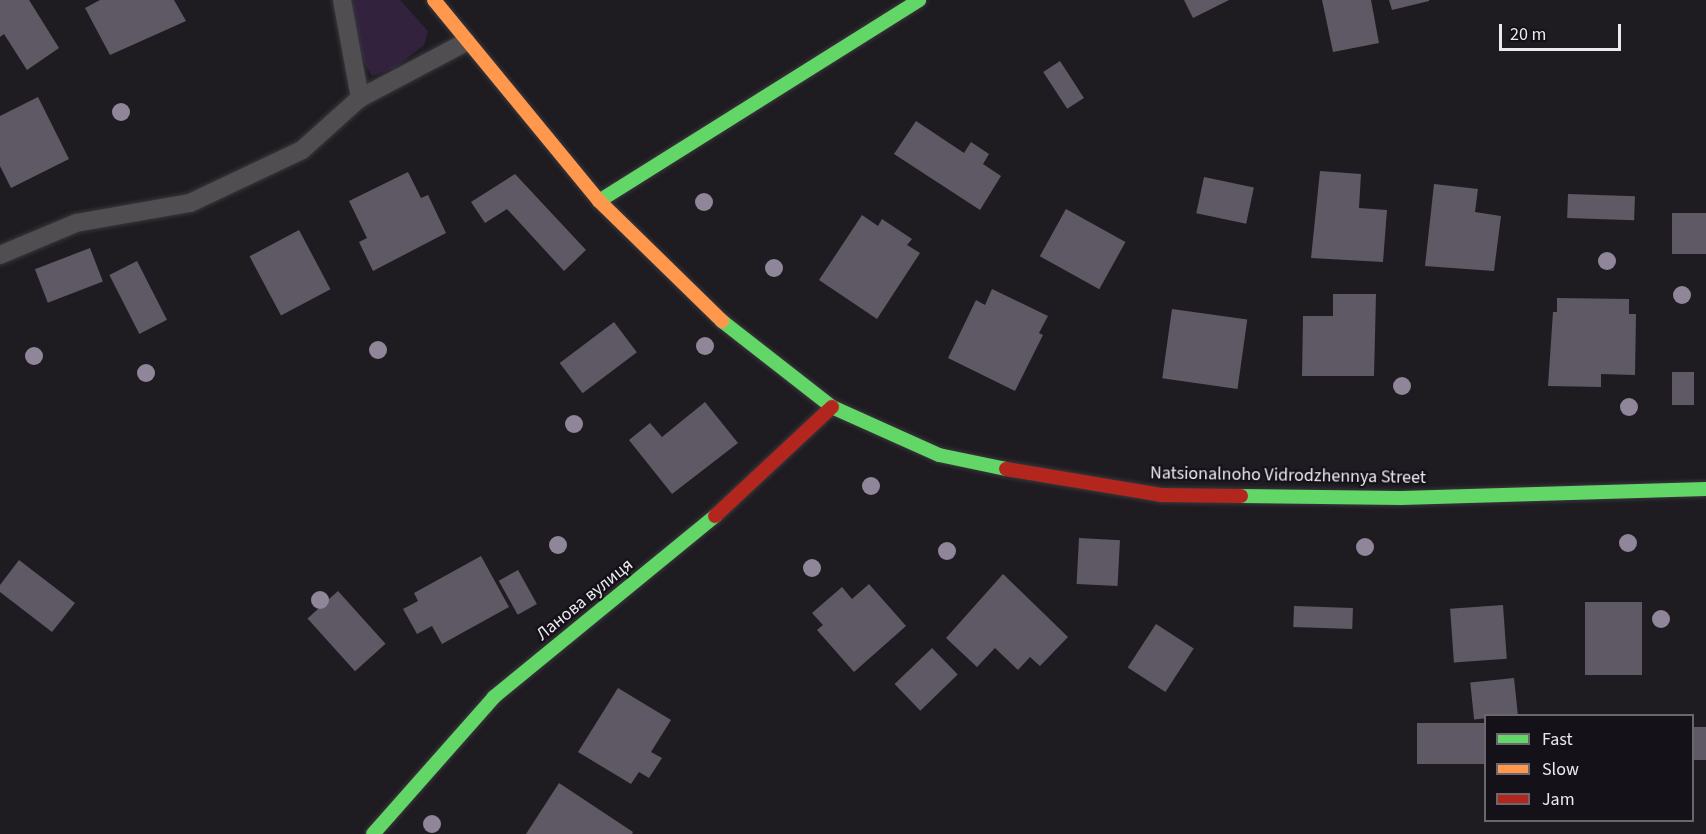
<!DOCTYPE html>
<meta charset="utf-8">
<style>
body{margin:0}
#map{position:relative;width:1706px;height:834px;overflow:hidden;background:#1e1c21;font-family:"Source Sans 3",sans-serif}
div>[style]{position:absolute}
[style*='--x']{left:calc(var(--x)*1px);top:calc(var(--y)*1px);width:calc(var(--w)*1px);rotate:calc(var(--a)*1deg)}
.green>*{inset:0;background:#32223e}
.building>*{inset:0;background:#5f5965;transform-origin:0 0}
.roads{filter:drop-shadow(0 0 2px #39373c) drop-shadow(0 0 2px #39373c)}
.lane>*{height:18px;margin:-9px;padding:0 9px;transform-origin:9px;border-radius:9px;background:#504e51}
.fast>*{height:14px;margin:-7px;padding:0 7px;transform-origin:7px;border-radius:7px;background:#63d668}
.slow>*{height:14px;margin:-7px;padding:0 7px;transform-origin:7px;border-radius:7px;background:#ff974d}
.jam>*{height:14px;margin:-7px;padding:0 7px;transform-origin:7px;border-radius:7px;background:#b3261e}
.trees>*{width:18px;height:18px;margin:-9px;border-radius:50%;background:#908699}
span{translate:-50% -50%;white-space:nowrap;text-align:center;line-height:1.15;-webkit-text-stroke:4.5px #151119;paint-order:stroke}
.street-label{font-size:18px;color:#ece9f0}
.legend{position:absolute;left:1484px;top:714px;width:210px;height:108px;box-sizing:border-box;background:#151119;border:2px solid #6b676f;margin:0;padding:8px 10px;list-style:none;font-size:18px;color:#ece9f0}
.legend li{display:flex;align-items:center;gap:12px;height:30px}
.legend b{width:30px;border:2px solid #6b676f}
.scale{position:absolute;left:1499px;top:24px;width:122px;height:27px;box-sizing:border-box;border:3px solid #ece9f0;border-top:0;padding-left:8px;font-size:18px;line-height:21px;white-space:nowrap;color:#ece9f0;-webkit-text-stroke:4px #151119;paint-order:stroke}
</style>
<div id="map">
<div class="green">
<div style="clip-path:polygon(348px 0,400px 0,428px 31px,424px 45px,395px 68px,372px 76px,363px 61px)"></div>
</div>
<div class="building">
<div style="clip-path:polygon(0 0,29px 0,59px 48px,27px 70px,4px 34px,0 37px)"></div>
<div style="clip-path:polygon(100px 0,174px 0,186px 21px,110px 55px,85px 8px)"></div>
<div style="clip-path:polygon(1184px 0,1229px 0,1193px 18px)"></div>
<div style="clip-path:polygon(1322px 0,1371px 0,1379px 43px,1333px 52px)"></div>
<div style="clip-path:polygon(1389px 0,1429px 0,1429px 1px,1392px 10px)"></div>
<div style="left:1060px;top:61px;width:44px;height:20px;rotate:57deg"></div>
<div style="clip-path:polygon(38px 97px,69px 159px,11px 188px,0 166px,0 116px)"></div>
<div style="clip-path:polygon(916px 121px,964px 153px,971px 142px,989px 154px,983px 164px,1001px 176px,980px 210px,894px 154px)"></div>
<div style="clip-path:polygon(1320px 171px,1361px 174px,1359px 208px,1387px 210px,1383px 262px,1311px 258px)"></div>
<div style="clip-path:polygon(408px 172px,421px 198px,428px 195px,446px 233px,373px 271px,359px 242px,367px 238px,349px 201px)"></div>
<div style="clip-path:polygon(515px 174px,586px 250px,564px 271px,507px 209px,485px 223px,471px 202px)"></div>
<div style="left:1204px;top:177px;width:51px;height:37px;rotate:12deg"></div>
<div style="clip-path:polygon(1434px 184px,1478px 189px,1475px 212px,1501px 216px,1494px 271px,1425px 266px)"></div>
<div style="left:1568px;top:194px;width:67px;height:24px;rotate:2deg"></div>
<div style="left:1066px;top:209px;width:68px;height:54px;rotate:29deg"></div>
<div style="left:1706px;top:213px;width:41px;height:34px;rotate:90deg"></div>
<div style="clip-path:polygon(862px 215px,878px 226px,882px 219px,912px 239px,907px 245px,920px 253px,877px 319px,819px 280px)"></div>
<div style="left:299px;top:230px;width:67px;height:56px;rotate:62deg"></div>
<div style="left:90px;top:248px;width:36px;height:59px;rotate:69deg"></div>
<div style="left:137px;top:261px;width:66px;height:31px;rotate:63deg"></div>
<div style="clip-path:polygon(992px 289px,1048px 316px,1039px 333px,1043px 335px,1015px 391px,948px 358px,976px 300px,985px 305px)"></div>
<div style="clip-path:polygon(1333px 294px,1376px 294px,1374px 376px,1302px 376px,1303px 316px,1333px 316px)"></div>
<div style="clip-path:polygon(1557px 298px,1629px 299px,1629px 314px,1636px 314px,1635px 375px,1601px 374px,1601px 387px,1548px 386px,1553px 312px,1557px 312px)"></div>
<div style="left:1172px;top:309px;width:76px;height:70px;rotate:8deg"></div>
<div style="left:614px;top:322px;width:38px;height:68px;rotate:53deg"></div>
<div style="left:1672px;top:372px;width:22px;height:33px"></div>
<div style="clip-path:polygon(705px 402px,738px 443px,672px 494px,629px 440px,650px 423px,662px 437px)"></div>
<div style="left:1079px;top:538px;width:41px;height:46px;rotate:3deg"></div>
<div style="clip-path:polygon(481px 556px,509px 607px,442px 644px,432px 626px,417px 634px,403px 609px,418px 601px,414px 593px)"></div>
<div style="clip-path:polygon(19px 560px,75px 603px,52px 632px,0 592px,0 585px)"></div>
<div style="left:518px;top:570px;width:39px;height:22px;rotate:61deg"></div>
<div style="clip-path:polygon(1003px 574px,1068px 637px,1040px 666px,1030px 657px,1018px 670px,995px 648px,977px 667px,946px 638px)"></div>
<div style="clip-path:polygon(869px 584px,906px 626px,854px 672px,817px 630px,823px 625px,812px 613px,842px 587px,852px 599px)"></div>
<div style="left:338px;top:591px;width:71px;height:41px;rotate:48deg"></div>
<div style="left:1585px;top:602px;width:57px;height:73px"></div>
<div style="left:1503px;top:605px;width:54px;height:53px;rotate:86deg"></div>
<div style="left:1294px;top:606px;width:59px;height:21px;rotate:2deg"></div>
<div style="left:1156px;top:624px;width:45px;height:52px;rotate:33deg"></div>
<div style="left:932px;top:648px;width:37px;height:52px;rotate:46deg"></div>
<div style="left:1514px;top:678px;width:37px;height:44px;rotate:84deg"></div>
<div style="clip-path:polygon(618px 688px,671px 720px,651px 752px,662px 758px,649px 778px,639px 772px,631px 784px,578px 752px)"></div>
<div style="left:1486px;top:723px;width:41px;height:69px;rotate:90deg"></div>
<div style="left:1706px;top:727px;width:33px;height:14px;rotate:90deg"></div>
<div style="clip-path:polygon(559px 783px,633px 832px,632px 834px,526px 834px)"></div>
</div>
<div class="roads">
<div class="lane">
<div style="--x:342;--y:0;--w:100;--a:79.6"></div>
<div style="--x:0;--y:255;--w:82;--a:-22.8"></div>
<div style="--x:76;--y:223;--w:116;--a:-10"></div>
<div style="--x:190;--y:203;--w:124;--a:-25.3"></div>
<div style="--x:302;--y:150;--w:78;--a:-41.9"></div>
<div style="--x:360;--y:98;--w:120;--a:-27.8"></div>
</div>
<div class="fast">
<div style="--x:599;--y:201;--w:378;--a:-32.1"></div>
<div style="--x:722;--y:321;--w:140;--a:38"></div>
<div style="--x:832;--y:407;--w:117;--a:24.2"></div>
<div style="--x:939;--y:455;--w:68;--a:11.8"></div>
<div style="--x:1241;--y:496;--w:160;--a:0.7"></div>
<div style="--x:1401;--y:498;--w:305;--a:-1.7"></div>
<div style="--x:373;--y:834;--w:183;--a:-48.5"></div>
<div style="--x:494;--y:697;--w:286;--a:-39.3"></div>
</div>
<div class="slow">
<div style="--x:434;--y:0;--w:260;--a:50.6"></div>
<div style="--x:599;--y:201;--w:172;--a:44.3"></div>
</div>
<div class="jam">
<div style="--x:1006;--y:469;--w:157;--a:9.5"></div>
<div style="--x:1161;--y:495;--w:80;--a:0.7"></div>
<div style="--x:715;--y:516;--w:160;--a:-43"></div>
</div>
</div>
<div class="trees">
<div style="left:121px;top:112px"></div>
<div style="left:704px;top:202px"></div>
<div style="left:1607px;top:261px"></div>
<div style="left:774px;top:268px"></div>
<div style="left:1682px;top:295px"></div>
<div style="left:705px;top:346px"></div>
<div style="left:378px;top:350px"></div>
<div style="left:34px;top:356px"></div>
<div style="left:146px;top:373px"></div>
<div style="left:1402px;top:386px"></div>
<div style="left:1629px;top:407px"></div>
<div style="left:574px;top:424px"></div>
<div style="left:871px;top:486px"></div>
<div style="left:1628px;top:543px"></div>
<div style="left:558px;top:545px"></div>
<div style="left:1365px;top:547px"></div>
<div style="left:947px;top:551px"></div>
<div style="left:812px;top:568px"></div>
<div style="left:320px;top:600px"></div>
<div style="left:1661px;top:619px"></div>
<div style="left:432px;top:824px"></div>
</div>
<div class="street-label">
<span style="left:1288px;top:476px;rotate:1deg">Natsionalnoho Vidrodzhennya Street</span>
<span style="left:585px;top:600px;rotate:-39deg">Ланова вулиця</span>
</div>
<ul class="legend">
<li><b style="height:8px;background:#63d668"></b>Fast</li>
<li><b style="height:8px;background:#ff974d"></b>Slow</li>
<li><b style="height:8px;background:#b3261e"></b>Jam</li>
</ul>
<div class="scale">20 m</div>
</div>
